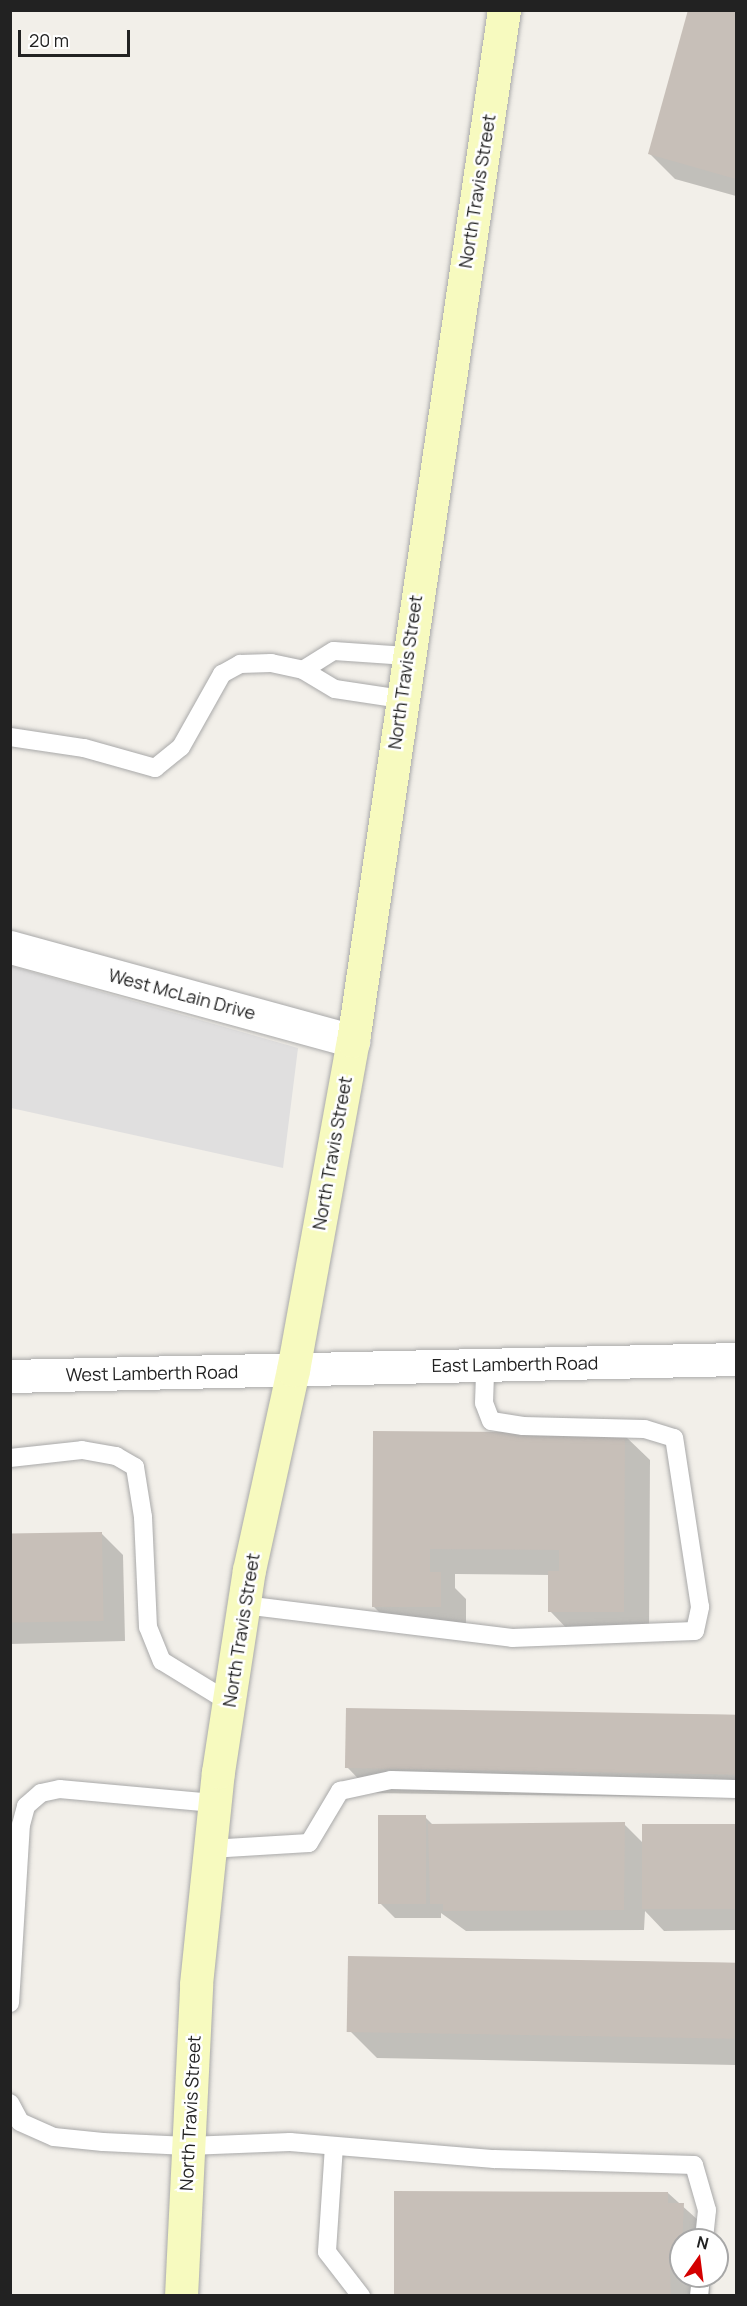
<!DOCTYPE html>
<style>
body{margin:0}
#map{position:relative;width:747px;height:2306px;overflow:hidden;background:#f2efe9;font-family:Manrope,sans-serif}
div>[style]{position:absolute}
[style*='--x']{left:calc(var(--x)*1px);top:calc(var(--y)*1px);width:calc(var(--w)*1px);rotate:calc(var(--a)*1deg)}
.residential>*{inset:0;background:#e0dfdf}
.shadow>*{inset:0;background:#0003}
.building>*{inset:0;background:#c7bfb8;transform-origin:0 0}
.roads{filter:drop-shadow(0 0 2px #a9a9a9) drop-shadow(0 0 2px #a9a9a9)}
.service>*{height:18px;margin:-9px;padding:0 9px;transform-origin:9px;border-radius:9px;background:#fff}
.minor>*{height:33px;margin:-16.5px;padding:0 16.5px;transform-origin:16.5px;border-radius:16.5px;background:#fff}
.tertiary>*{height:33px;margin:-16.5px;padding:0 16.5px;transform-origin:16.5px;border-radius:16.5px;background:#fff}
.secondary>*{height:33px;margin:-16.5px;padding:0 16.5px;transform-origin:16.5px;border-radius:16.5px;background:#f7fabf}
span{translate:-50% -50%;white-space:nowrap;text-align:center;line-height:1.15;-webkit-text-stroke:5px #fff;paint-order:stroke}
.street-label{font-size:18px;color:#222}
.frame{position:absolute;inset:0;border:12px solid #222;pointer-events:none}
.north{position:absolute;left:669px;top:2228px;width:60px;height:60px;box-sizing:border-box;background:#fff;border:2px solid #a7a7a7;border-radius:50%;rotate:14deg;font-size:16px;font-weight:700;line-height:24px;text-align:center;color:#222}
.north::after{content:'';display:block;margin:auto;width:21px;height:27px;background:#d40000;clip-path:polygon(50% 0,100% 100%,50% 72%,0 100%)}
.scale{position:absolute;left:18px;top:30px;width:112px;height:27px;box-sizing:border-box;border:3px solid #222;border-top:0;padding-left:8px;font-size:18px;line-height:21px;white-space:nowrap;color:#222;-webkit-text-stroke:4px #fff;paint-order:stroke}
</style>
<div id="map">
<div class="residential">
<div style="clip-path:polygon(11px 966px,298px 1048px,283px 1168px,11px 1108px)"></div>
</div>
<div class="shadow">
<div style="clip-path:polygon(690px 10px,736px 10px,736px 196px,675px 179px,649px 153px)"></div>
<div style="clip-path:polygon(374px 1433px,624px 1435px,650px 1460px,649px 1637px,575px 1637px,550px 1611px,550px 1575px,455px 1574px,455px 1588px,466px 1599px,466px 1632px,399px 1632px,373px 1606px)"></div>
<div style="clip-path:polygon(102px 1534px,123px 1555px,125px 1641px,10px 1644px,10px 1536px)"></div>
<div style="clip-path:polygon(348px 1710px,736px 1715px,736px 1798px,372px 1793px,347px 1767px)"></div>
<div style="clip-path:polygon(425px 1817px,433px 1825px,624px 1824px,643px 1843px,643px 1826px,736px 1826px,736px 1930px,664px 1931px,645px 1911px,644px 1930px,466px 1931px,441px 1913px,441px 1918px,395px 1918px,380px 1903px)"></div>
<div style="clip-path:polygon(349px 1958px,736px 1963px,736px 2065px,377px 2058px,351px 2032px)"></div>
<div style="clip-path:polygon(668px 2193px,709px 2230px,709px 2240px,681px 2240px,681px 2276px,710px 2276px,710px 2295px,395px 2296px)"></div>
</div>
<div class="building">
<div style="clip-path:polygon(688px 10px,736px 10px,736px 179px,648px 154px)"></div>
<div style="clip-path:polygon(373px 1431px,625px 1433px,624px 1612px,548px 1612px,548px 1571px,559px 1571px,559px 1550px,430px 1549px,430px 1572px,441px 1572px,441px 1607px,372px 1607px)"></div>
<div style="left:102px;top:1532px;width:89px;height:92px;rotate:89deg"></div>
<div style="left:346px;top:1708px;width:390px;height:60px;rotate:1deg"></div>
<div style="left:378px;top:1815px;width:48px;height:89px"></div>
<div style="clip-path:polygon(625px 1822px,624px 1910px,443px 1911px,443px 1904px,430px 1904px,428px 1824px)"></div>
<div style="left:736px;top:1824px;width:85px;height:94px;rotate:90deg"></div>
<div style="left:348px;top:1956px;width:388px;height:76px;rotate:1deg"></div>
<div style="clip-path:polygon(394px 2191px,668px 2192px,668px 2203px,684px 2203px,681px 2270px,670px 2270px,671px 2296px,394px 2296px)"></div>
</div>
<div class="roads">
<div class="service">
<div style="--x:303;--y:670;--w:36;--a:-32"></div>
<div style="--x:334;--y:651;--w:73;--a:3.9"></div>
<div style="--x:10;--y:737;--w:75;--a:8.5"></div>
<div style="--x:84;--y:748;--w:74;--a:15.7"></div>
<div style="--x:155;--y:768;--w:33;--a:-39"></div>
<div style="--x:181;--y:747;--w:84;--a:-60.7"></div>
<div style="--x:222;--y:674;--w:21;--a:-29"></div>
<div style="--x:240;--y:664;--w:31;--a:-2"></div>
<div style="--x:271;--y:663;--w:33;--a:12"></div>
<div style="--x:303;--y:670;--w:37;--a:31"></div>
<div style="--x:335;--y:689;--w:67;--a:8.6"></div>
<div style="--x:10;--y:1458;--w:72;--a:-6.3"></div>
<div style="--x:82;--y:1450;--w:35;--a:10"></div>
<div style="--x:116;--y:1456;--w:22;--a:30"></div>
<div style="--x:135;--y:1467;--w:51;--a:80.9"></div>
<div style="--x:143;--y:1517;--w:110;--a:87.4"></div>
<div style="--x:148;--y:1627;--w:37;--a:68"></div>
<div style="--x:162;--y:1661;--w:79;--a:31.5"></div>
<div style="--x:244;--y:1605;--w:270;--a:7"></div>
<div style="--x:512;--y:1638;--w:183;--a:-2.2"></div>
<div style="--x:695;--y:1631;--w:25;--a:-78"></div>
<div style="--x:700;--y:1607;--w:171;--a:-98.7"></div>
<div style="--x:674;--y:1438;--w:31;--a:-163"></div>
<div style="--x:644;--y:1429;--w:121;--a:-178.6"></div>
<div style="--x:523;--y:1426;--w:32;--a:-171"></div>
<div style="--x:491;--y:1421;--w:19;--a:-111"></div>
<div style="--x:484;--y:1403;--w:38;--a:-88"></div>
<div style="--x:210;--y:1849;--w:99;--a:-3.5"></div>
<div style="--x:309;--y:1843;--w:61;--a:-59.2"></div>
<div style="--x:340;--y:1791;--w:52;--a:-12.2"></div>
<div style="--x:391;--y:1780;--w:345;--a:1.5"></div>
<div style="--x:10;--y:2003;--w:178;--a:-86.5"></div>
<div style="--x:21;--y:1825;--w:20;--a:-75"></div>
<div style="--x:26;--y:1806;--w:20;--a:-41"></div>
<div style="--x:41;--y:1793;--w:19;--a:-12"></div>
<div style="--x:60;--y:1789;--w:156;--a:5.2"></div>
<div style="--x:10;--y:2103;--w:21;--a:62"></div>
<div style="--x:20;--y:2122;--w:37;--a:24"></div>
<div style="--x:54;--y:2137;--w:49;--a:5.8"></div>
<div style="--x:103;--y:2142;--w:85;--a:2.7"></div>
<div style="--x:188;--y:2146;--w:102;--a:-2.2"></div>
<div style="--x:290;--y:2142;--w:205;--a:4.8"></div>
<div style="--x:494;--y:2159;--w:200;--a:1.7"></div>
<div style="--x:694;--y:2165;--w:47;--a:73.9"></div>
<div style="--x:707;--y:2210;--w:30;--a:96"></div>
<div style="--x:334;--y:2146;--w:106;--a:93.8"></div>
<div style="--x:327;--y:2252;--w:56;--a:52.3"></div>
<div style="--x:699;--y:2296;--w:20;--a:-84"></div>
</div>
<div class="minor">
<div style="--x:10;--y:947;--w:356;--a:15.3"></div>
</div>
<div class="tertiary">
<div style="--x:10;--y:1376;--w:726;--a:-1.34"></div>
</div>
<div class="secondary">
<div style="--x:181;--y:2296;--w:312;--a:-87.2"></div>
<div style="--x:196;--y:1984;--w:213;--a:-84.1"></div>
<div style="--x:218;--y:1772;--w:204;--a:-81.3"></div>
<div style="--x:249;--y:1570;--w:205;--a:-77.6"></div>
<div style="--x:293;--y:1370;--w:334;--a:-79.7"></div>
<div style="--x:353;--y:1041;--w:1042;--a:-81.67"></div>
</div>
</div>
<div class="street-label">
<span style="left:477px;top:191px;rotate:-81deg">North Travis Street</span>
<span style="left:405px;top:672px;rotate:-82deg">North Travis Street</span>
<span style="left:182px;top:994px;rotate:15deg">West McLain Drive</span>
<span style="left:332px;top:1153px;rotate:-80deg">North Travis Street</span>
<span style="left:515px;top:1364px;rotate:-1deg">East Lamberth Road</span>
<span style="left:152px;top:1373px;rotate:-1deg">West Lamberth Road</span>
<span style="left:241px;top:1630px;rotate:-81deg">North Travis Street</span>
<span style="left:190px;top:2113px;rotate:-87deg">North Travis Street</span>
</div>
<div class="frame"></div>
<div class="north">N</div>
<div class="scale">20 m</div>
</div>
